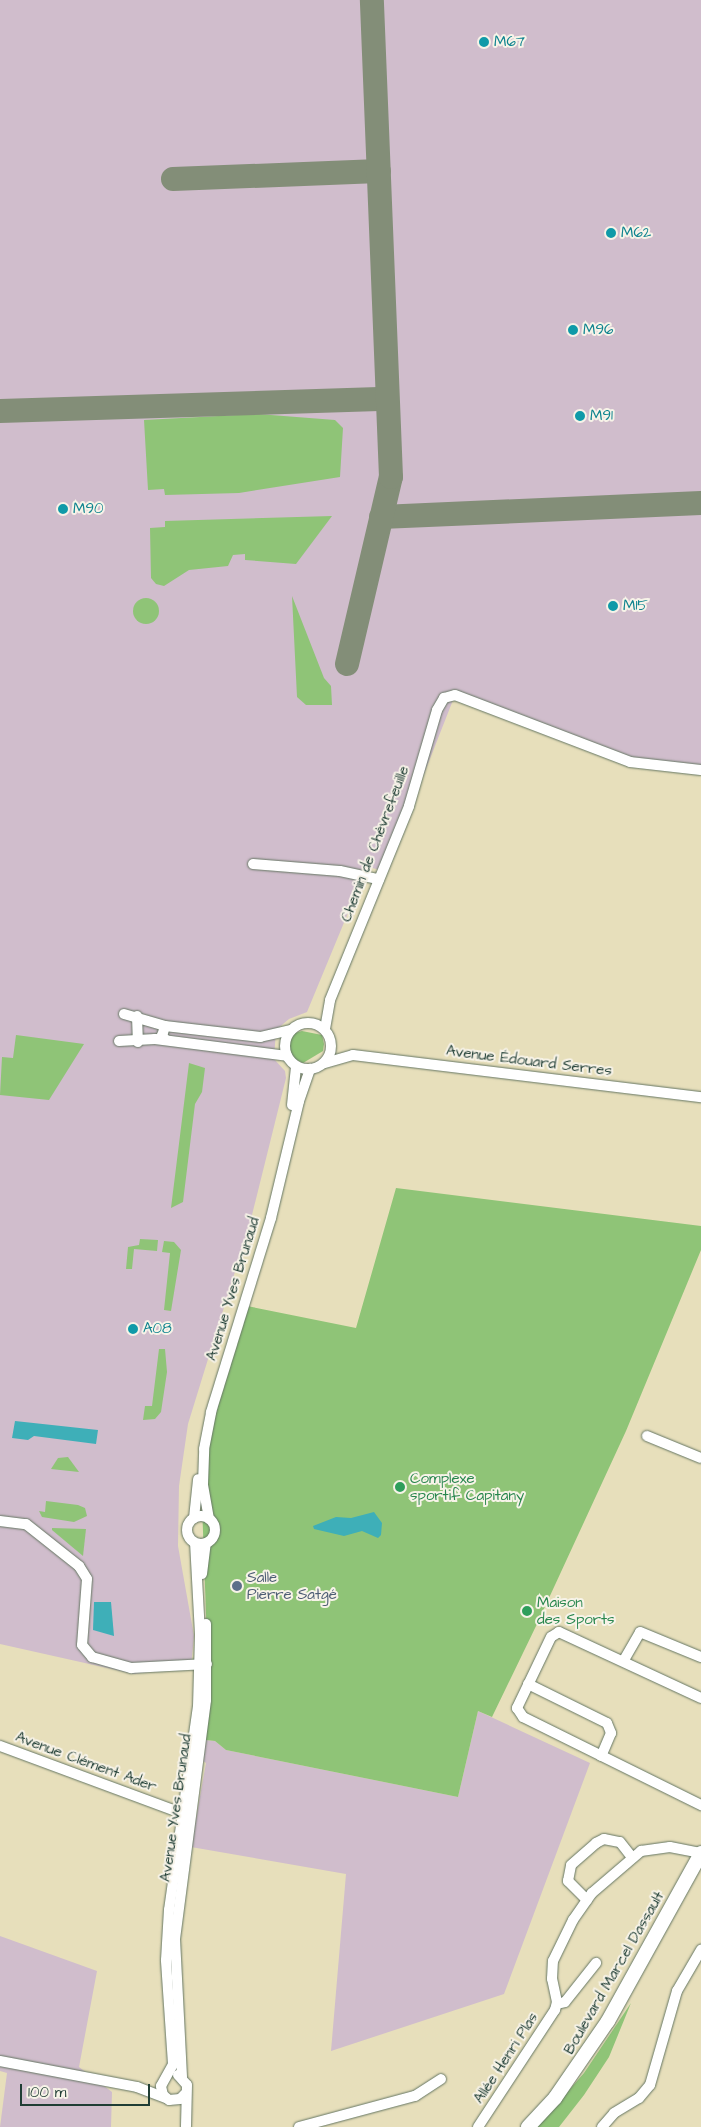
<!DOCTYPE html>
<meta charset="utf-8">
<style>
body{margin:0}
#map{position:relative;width:701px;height:2127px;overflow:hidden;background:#e7dfbb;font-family:"Architects Daughter",sans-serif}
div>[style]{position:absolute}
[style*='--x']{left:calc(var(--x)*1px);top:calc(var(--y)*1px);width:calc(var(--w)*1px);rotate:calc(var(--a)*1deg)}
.industrial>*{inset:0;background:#d0bdcc}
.green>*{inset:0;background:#8fc477}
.round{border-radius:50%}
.water>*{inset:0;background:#3eafb8}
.taxiway>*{height:24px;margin:-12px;padding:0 12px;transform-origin:12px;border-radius:12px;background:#838e78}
.roads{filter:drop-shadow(0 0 1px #657663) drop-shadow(0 0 1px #657663)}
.street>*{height:10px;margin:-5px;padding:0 5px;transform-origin:5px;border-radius:5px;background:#fff}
.street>.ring{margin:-5px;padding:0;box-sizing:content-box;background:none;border:10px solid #fff;border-radius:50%}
.secondary>*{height:14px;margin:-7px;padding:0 7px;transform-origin:7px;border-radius:7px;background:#fff}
.dots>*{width:14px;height:14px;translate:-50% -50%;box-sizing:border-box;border:2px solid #f7f3e8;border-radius:50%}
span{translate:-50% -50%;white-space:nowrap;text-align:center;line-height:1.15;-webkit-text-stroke:4px #f7f3e8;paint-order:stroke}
.culture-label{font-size:15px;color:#0d838f}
.left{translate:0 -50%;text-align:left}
.street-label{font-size:15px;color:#1f3d34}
.leisure-label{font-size:15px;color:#27864d}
.service-label{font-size:15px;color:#4e5e75}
.scale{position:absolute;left:20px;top:2084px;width:130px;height:22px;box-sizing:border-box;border:2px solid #1f3d34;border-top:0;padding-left:6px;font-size:15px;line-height:18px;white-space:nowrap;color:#1f3d34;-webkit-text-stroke:4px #f7f3e8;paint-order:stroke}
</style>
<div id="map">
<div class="industrial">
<div style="clip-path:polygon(0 0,701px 0,701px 770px,642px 764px,455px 695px,386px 871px,367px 867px,307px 1012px,289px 1019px,276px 1030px,274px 1059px,285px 1071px,286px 1078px,250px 1223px,188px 1424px,179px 1486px,178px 1546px,194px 1636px,191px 1666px,134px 1674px,0 1644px)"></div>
<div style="clip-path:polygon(478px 1711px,590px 1763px,504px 1994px,331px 2051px,346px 1874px,191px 1847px,206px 1763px,203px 1761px,206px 1740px,215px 1741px,226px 1750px,458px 1797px)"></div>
<div style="clip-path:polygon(0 1936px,97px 1971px,79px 2067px,112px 2092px,111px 2127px,0 2127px,7px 2073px,0 2071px)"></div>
</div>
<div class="green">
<div style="clip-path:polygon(258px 414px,335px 420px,343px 428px,340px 477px,239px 493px,165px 495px,164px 489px,148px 490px,144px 420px)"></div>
<div style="clip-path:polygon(332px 516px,296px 564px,245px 560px,245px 554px,233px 555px,228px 566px,189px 570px,164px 586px,156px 584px,151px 578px,150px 528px,165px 527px,165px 521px)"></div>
<div style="clip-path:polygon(292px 596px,324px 678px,331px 686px,332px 705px,306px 705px,297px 697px)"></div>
<div class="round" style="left:133px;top:598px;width:26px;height:26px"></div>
<div style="clip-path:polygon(302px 1031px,322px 1035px,324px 1044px,323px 1051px,303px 1063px,293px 1058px,288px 1045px,292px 1034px)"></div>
<div style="clip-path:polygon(16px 1035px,84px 1044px,49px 1100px,0 1095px,2px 1057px,13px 1058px)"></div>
<div style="clip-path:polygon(189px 1063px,205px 1068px,202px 1092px,195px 1104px,183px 1202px,171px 1208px)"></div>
<div style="clip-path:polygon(396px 1188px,701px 1226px,701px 1250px,626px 1431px,537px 1624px,492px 1717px,478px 1711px,458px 1797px,226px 1750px,215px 1741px,206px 1740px,207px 1641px,201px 1477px,242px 1305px,356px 1328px)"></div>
<div style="clip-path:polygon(140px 1239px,158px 1240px,157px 1251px,134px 1249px,132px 1269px,126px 1269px,128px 1247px,139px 1245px)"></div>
<div style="clip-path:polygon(164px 1241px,174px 1242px,181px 1250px,171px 1311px,164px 1310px,170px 1253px,162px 1252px)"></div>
<div style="clip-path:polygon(159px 1349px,165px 1349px,167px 1372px,161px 1412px,155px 1419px,143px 1420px,145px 1406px,152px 1406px)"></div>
<div style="clip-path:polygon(68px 1457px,79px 1472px,51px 1469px,58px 1458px)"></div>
<div style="clip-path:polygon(46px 1501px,78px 1505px,85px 1508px,87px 1516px,74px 1522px,42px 1517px,39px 1511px,45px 1512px)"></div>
<div style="clip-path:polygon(52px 1528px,86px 1529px,83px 1556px,52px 1530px)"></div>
<div style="clip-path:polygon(631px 2003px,609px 2057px,584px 2095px,559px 2127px,537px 2127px,584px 2073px)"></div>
</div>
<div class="water">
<div style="clip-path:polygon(15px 1421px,98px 1430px,96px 1444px,34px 1436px,28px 1440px,12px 1438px)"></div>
<div style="clip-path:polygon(374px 1512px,382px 1523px,381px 1535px,378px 1538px,362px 1531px,344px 1536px,314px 1529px,313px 1526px,336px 1517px,351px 1518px)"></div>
<div style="clip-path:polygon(94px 1602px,111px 1602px,114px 1636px,93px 1630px)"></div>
</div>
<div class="taxiway">
<div style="--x:173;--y:179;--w:206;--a:-2.2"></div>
<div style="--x:0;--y:411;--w:387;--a:-1.8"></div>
<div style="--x:381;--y:517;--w:320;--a:-2.5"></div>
<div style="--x:347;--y:664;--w:192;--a:-76.8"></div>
<div style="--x:391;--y:477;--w:477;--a:-92.3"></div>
</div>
<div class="roads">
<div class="street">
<div style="--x:253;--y:864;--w:87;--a:4.6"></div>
<div style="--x:340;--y:871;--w:40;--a:12"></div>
<div style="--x:124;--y:1014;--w:43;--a:16.3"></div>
<div style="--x:137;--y:1016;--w:26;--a:88"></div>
<div class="ring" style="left:285px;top:1023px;width:36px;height:36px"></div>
<div style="--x:325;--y:1029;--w:29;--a:-80"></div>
<div style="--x:330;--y:1000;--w:209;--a:-67.8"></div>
<div style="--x:409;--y:806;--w:100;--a:-73.7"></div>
<div style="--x:437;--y:710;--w:14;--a:-60"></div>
<div style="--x:444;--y:698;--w:11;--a:-15"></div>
<div style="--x:455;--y:695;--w:187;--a:20.9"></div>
<div style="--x:630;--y:762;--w:71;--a:6.4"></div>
<div style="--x:166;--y:1040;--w:6;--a:-135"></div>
<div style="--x:162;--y:1036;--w:10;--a:-73"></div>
<div style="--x:165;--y:1026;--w:96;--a:6.6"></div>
<div style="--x:260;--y:1037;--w:32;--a:-13"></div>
<div style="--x:119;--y:1041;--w:36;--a:-3"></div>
<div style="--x:155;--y:1039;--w:133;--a:7.3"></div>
<div style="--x:325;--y:1063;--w:29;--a:-16"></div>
<div style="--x:353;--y:1055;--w:351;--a:6.9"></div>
<div style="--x:292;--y:1105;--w:39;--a:-84"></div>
<div style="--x:647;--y:1436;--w:58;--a:22.2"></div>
<div class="ring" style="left:187px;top:1516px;width:18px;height:18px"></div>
<div style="--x:194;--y:1518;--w:39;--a:-84"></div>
<div style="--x:209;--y:1519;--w:36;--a:-100"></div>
<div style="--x:203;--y:1484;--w:35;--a:-88"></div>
<div style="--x:204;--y:1449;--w:38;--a:-79"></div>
<div style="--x:211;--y:1412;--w:203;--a:-72.8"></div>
<div style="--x:271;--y:1218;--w:120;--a:-76.5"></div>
<div style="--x:299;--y:1101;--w:34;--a:-71"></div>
<div style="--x:0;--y:1521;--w:26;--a:7"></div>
<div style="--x:26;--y:1524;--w:68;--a:38.4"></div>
<div style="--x:79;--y:1566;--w:15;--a:58"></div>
<div style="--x:87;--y:1579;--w:66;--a:94.3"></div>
<div style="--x:82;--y:1645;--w:16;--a:50"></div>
<div style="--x:92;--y:1657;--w:41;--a:15.8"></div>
<div style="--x:131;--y:1668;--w:76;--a:-3"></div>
<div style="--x:202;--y:1574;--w:31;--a:-83"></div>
<div style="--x:624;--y:1660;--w:32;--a:-60"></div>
<div style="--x:640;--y:1632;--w:66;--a:22.3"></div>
<div style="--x:528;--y:1684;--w:88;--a:26.3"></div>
<div style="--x:607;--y:1723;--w:11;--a:68"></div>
<div style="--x:611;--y:1733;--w:25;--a:113"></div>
<div style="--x:701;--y:1698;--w:157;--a:-155.1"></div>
<div style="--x:559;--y:1632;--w:9;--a:148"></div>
<div style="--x:551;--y:1637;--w:79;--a:115.6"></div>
<div style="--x:517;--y:1708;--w:11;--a:56"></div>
<div style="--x:523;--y:1717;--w:199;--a:26.3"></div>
<div style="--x:0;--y:1746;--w:199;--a:20.3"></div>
<div style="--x:587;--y:1900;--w:27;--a:-135"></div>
<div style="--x:568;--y:1881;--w:16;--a:-79"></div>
<div style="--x:571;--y:1865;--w:33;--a:-41"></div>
<div style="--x:596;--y:1843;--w:9;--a:-27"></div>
<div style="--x:604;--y:1839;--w:16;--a:11"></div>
<div style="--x:620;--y:1842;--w:18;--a:52"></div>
<div style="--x:557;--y:2004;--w:8;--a:-14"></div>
<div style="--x:565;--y:2002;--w:50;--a:-51.5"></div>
<div style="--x:0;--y:2061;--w:139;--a:10.7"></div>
<div style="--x:137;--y:2087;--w:31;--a:21"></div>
<div style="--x:178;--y:2075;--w:13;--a:48"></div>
<div style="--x:187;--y:2085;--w:42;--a:91.4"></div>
<div style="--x:182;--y:2077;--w:138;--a:-92.9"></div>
<div style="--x:175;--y:1939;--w:241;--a:-82.6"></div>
<div style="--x:206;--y:1700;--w:76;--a:-90"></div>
<div style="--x:185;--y:2094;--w:7;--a:135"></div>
<div style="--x:180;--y:2099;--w:11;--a:175"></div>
<div style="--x:169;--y:2100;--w:8;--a:-140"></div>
<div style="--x:163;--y:2095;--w:9;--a:-103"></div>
<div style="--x:161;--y:2086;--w:25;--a:-61"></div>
<div style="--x:173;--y:2064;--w:104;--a:-93.9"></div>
<div style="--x:166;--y:1960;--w:50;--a:-86.6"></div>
<div style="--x:169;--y:1910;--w:205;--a:-81.9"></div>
<div style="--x:198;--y:1707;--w:73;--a:-88.4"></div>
<div style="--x:200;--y:1634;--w:91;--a:-93.1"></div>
<div style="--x:299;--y:2127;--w:120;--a:-15"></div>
<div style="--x:415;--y:2096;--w:31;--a:-33"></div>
<div style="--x:478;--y:2127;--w:140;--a:-56.7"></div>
<div style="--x:555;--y:2010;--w:8;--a:-76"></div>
<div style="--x:557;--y:2002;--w:24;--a:-102"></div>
<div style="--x:552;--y:1979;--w:18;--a:-87"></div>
<div style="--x:553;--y:1961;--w:46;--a:-64"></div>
<div style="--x:573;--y:1920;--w:33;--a:-55"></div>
<div style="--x:592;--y:1893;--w:65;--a:-40.6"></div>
<div style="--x:641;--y:1851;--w:29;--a:-8"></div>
<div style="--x:670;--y:1847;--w:32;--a:11"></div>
<div style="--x:602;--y:2127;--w:18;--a:-49"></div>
<div style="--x:614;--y:2113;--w:29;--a:-31"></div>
<div style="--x:639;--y:2098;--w:17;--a:-50"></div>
<div style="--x:650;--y:2085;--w:98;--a:-74"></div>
<div style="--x:677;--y:1991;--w:48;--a:-59.7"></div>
</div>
<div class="secondary">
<div style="--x:528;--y:2127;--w:40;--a:-47"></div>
<div style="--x:555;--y:2098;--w:93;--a:-55.5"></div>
<div style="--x:608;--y:2021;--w:192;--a:-61"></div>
</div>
</div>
<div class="dots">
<div style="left:484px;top:42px;background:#0f9aa8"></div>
<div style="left:611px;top:233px;background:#0f9aa8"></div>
<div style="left:573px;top:330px;background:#0f9aa8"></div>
<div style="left:580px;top:416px;background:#0f9aa8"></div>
<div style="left:63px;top:509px;background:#0f9aa8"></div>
<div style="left:613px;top:606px;background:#0f9aa8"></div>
<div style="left:133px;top:1329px;background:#0f9aa8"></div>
<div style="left:400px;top:1487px;background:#2e9e5b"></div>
<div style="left:237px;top:1586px;background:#5c6f8a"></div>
<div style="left:527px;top:1611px;background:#2e9e5b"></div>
</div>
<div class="culture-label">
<span class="left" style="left:494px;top:42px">M67</span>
<span class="left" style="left:621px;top:233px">M62</span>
<span class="left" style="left:583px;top:330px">M96</span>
<span class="left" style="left:590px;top:416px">M91</span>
<span class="left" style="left:73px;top:509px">M90</span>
<span class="left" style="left:623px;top:606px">M15</span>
<span class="left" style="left:143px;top:1329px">A08</span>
</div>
<div class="street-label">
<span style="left:375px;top:844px;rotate:-69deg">Chemin de Chèvrefeuille</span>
<span style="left:529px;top:1061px;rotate:7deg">Avenue Édouard Serres</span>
<span style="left:233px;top:1289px;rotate:-73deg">Avenue Yves Brunaud</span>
<span style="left:86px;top:1762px;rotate:20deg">Avenue Clément Ader</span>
<span style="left:176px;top:1808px;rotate:-82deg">Avenue Yves Brunaud</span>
<span style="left:614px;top:1973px;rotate:-60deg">Boulevard Marcel Dassault</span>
<span style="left:506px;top:2058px;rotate:-57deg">Allée Henri Plas</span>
</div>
<div class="leisure-label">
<span class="left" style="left:410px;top:1487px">Complexe<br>sportif Capitany</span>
<span class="left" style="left:537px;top:1611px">Maison<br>des Sports</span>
</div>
<div class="service-label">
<span class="left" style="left:247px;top:1586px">Salle<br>Pierre Satgé</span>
</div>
<div class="scale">100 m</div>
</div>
